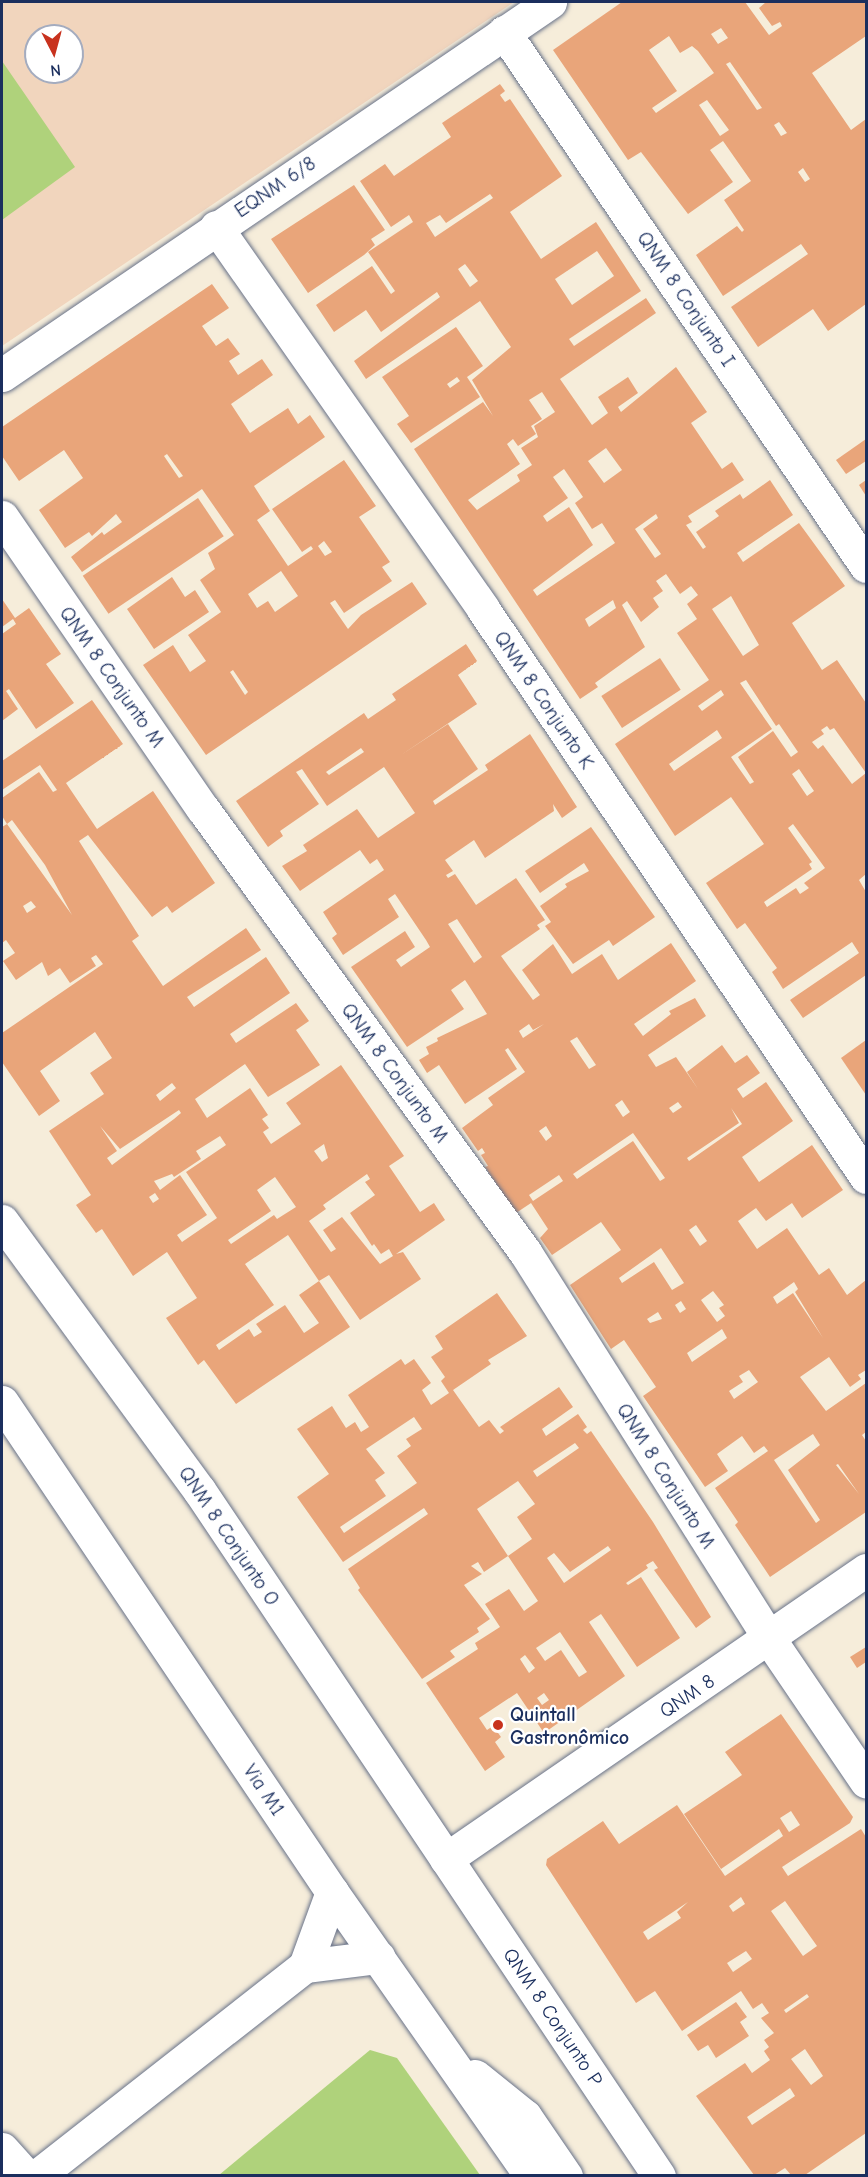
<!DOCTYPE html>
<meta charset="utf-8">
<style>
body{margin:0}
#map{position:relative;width:868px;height:2177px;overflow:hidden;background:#f6edda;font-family:"Comic Neue",sans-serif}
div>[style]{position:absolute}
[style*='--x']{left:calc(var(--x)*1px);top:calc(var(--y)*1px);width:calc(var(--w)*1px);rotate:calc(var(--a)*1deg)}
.built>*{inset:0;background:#f1d5bd}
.green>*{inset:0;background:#afd27b}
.building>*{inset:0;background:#e9a57a;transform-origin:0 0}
.roads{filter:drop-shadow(0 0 2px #687289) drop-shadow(0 0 2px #687289)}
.minor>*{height:33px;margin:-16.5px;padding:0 16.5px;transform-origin:16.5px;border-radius:16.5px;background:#fff}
.major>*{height:33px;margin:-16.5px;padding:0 16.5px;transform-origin:16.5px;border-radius:16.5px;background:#fff}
.dots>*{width:16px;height:16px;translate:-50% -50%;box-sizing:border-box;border:3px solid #fff;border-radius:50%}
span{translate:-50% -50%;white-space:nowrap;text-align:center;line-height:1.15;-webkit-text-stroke:4.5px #fff;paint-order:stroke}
.street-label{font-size:20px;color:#1b2f5e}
.poi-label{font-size:20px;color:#1b2f5e;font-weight:700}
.left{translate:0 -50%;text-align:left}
.frame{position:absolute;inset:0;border:3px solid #1b2f5e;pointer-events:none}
.north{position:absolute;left:24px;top:24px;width:60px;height:60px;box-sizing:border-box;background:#fff;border:2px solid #a4acbf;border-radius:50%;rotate:174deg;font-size:16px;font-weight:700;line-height:24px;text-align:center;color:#1b2f5e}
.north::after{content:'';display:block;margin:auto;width:21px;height:27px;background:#c8321e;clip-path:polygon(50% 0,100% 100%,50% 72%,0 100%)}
</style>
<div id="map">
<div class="built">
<div style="clip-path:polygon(evenodd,2px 2px,514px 2px,2px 346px,2px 2px,36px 36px,72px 36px,72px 72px,36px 72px,36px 36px)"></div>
</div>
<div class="green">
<div style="clip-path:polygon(2px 61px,75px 167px,2px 220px)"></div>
<div style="clip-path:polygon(370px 2050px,397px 2058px,480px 2175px,219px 2175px)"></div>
</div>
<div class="building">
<div style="clip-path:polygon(evenodd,622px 2px,745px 2px,769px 35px,782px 26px,780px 22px,772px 26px,759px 8px,766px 2px,866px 2px,866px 36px,812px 73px,851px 130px,866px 119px,866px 304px,828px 331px,813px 309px,758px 347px,731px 307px,808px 254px,801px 244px,723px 296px,696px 255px,737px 226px,742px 232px,744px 230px,724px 200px,751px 181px,723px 141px,710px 150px,733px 182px,688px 214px,641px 152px,628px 160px,553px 50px,622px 2px,721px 28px,728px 38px,718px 44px,711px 34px,721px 28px,622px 2px,669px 36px,680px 53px,692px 46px,698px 51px,714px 73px,656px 113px,652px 108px,677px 91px,649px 50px,669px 36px,622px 2px,730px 62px,762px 108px,757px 110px,726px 64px,730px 62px,622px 2px,707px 100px,729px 130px,720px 136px,699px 105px,707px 100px,622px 2px,779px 122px,787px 133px,781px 136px,774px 125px,779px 122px,622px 2px,803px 168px,810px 179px,805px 182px,798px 172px,803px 168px)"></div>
<div style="clip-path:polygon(evenodd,500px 84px,505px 91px,500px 95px,505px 102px,510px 99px,562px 176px,510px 212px,541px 259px,596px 222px,641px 291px,569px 339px,574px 346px,646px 298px,656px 313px,560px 379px,592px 425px,608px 413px,598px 397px,628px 377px,638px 393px,618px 407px,621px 412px,676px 367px,707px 412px,691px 423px,722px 469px,732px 462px,744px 480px,688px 516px,692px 522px,686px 525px,703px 549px,706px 547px,696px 532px,719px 516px,715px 511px,740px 494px,743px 499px,770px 480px,793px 515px,737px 553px,743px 562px,799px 523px,845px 586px,792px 623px,822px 670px,837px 660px,866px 703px,866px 874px,859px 880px,866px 892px,866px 975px,803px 1018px,790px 1000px,859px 953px,852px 942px,783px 989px,772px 972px,777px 968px,745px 923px,737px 929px,706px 883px,764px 844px,731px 797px,675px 836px,615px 744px,709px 680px,677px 633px,697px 619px,687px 604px,698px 595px,691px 586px,680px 594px,666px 574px,656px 581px,663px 591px,653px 598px,659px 607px,641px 622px,627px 601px,622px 605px,645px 647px,595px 683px,598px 687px,580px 699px,414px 449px,483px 402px,493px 416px,472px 380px,511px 347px,500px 331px,480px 301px,366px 379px,354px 361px,440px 297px,437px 292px,381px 332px,366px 310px,334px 332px,316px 305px,372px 266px,391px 294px,395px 291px,368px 252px,413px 222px,409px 215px,391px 227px,360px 181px,385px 164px,394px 176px,451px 137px,442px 123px,500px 84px,490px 194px,493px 198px,435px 237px,426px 223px,440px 215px,446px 223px,490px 194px,500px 84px,597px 251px,614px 276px,572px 305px,555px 279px,597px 251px,500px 84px,465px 264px,478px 281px,470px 287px,458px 269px,465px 264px,500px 84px,542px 392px,555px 412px,534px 426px,538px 437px,521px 448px,532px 465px,517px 475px,520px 481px,477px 510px,468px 500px,520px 464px,507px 444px,513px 439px,518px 446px,536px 434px,531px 426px,542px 419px,529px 400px,542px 392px,500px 84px,606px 448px,622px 470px,604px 483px,588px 461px,606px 448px,500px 84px,564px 469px,583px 497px,575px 503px,592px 529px,602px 523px,615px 543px,537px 596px,533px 590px,593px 545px,569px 507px,547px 522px,543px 516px,568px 498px,553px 477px,564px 469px,500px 84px,656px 514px,658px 518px,643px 529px,661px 554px,655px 558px,635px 529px,656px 514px,500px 84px,731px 596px,759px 645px,743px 656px,712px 609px,731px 596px,500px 84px,613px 600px,616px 608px,589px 627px,585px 619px,613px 600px,500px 84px,746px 680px,776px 726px,779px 724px,798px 752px,791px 757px,773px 731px,738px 757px,754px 782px,750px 784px,731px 757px,772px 729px,740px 683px,746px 680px,500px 84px,721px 690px,724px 695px,702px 711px,698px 706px,721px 690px,500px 84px,827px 726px,830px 730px,834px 728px,866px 773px,852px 784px,823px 745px,818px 749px,812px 742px,824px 734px,821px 730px,827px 726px,500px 84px,717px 730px,722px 738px,674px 771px,669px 764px,717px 730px,500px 84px,799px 769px,814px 791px,807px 796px,792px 774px,799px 769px,500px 84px,793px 824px,825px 868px,804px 883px,809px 888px,800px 894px,796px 888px,767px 907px,764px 902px,812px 869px,809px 864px,812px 862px,788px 828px,793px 824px)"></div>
<div style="clip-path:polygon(354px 185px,385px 230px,371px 239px,375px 245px,364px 255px,308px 293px,271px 239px)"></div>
<div style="clip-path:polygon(evenodd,212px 284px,229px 308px,202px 326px,216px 346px,228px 338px,240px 354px,229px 361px,238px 375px,262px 359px,273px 375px,231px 404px,250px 433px,288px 408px,298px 424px,310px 415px,325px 437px,254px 486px,270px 511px,257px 520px,288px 566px,313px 549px,311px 546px,302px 552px,272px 509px,344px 460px,376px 506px,359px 517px,390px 562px,382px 567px,392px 581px,344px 613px,335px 600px,330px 603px,348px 629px,361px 615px,412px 582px,427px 604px,206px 755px,143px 665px,173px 645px,190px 672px,206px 661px,188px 635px,221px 612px,200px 580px,215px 569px,208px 553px,234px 535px,202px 489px,82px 572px,71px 557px,102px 532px,104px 535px,122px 522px,116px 514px,92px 536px,89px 532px,65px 548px,39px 510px,83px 478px,64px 450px,19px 481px,2px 456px,2px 427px,212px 284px,167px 454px,183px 476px,179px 478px,164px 456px,167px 454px,212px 284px,324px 541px,332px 552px,325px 556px,318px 546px,324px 541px,212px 284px,281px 571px,298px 596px,275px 612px,268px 601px,257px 608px,248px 594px,281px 571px,212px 284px,233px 670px,248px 692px,245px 695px,230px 672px,233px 670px)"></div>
<div style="clip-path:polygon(evenodd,456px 327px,483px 366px,467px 377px,480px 397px,411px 443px,397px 424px,409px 416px,382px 377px,456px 327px,457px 377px,460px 381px,450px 388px,447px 384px,457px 377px)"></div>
<div style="clip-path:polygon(866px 439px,866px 461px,846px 474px,836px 460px)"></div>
<div style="clip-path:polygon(866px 480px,866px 496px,859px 485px)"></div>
<div style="left:198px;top:498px;width:46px;height:139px;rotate:56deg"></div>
<div style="clip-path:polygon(172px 577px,185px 597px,195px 590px,209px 612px,154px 649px,127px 609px)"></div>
<div style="clip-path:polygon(2px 599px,15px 618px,29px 608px,61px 654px,46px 664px,74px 703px,36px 729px,9px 689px,6px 691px,18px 709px,2px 721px,2px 634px,16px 624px,13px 619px,2px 627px)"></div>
<div style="clip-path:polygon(evenodd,466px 644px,477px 661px,458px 675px,477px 704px,401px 755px,448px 724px,478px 769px,433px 801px,435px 805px,488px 770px,485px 765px,530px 734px,577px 807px,562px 818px,553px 804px,554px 811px,485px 858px,474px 840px,445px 860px,453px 871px,446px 875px,448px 878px,455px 874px,476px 905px,516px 878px,545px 920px,537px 925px,540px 929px,501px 956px,533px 1000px,540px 995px,522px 970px,553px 944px,572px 974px,602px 954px,618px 980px,671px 943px,696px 981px,634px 1024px,643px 1036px,671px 1014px,669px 1011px,695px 998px,706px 1016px,648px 1055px,656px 1067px,676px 1057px,698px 1089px,687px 1072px,722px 1045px,735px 1063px,747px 1055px,760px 1073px,737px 1089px,743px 1098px,766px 1082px,793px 1121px,742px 1157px,759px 1182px,812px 1145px,843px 1190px,802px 1218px,792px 1203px,766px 1221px,756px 1208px,738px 1221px,757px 1249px,787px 1228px,819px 1275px,829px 1268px,847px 1295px,866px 1280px,866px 1370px,858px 1375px,861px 1379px,850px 1387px,829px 1357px,800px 1377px,826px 1411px,866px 1383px,866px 1432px,862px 1435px,866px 1441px,866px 1512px,770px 1577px,735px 1525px,738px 1522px,715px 1488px,768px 1451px,764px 1446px,754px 1453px,742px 1436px,717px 1454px,728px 1471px,705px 1487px,643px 1396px,656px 1387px,624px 1340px,611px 1349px,570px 1285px,621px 1250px,601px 1222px,552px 1255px,540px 1238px,548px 1229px,531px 1203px,516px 1213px,485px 1167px,488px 1166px,481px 1155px,485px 1153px,482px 1148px,478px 1151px,462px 1128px,493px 1105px,488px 1098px,525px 1072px,508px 1048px,505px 1050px,517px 1069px,465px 1104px,439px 1065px,427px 1073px,419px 1060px,429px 1054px,426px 1047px,438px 1041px,437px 1038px,487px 1014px,469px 986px,465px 980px,451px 990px,464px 1009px,407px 1047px,351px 967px,405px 931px,415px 947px,396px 960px,401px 967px,430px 947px,426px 940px,395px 894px,388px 899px,399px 917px,343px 955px,332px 938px,337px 934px,323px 912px,384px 870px,377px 859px,370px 864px,360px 850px,300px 891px,282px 866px,307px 851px,303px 845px,357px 809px,378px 838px,415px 813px,384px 767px,327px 806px,302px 769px,296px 772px,319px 804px,280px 831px,283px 836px,268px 847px,236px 801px,364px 713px,368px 719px,396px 700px,392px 694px,466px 644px,361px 748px,364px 752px,329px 775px,326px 772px,361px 748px,466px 644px,457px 919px,482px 957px,474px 963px,448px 924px,457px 919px,466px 644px,529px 1024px,533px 1030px,544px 1024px,523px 1038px,519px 1031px,529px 1024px,466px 644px,577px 1037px,596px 1065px,589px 1069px,570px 1041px,577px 1037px,466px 644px,622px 1100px,630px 1112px,623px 1117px,615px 1105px,622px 1100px,466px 644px,678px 1102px,682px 1107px,673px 1113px,669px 1108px,678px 1102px,466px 644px,731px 1108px,742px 1124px,689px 1161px,687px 1158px,739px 1123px,731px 1108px,466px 644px,546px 1126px,552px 1136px,546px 1141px,539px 1131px,546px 1126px,466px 644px,633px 1133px,665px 1178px,660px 1181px,633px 1141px,577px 1179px,573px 1174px,633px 1133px,466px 644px,559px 1175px,563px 1181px,533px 1201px,529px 1195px,559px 1175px,466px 644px,696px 1225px,707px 1241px,700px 1246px,689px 1230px,696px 1225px,466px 644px,661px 1248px,684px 1283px,672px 1290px,654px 1262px,622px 1283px,619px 1278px,661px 1248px,466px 644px,794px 1282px,798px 1289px,795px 1292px,823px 1338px,793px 1293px,777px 1304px,773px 1297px,794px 1282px,466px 644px,713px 1291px,724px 1305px,719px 1308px,725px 1316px,717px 1322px,701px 1300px,713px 1291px,466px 644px,681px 1301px,686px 1309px,680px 1313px,675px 1305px,681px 1301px,466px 644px,658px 1312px,662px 1319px,650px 1323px,647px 1319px,658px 1312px,466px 644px,722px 1329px,727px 1338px,692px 1362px,687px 1353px,722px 1329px,466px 644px,749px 1370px,758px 1382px,734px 1399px,729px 1391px,743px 1382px,739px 1376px,749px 1370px,466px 644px,813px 1434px,820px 1445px,788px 1470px,820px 1520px,816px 1523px,774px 1460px,813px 1434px,466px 644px,838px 1464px,859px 1494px,836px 1465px,838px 1464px)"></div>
<div style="left:660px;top:658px;width:38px;height:70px;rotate:57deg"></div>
<div style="clip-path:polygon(evenodd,92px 700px,123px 744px,66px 783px,97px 829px,153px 791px,215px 883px,172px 913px,167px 906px,152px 917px,88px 835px,79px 841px,139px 936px,132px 941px,163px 986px,246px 928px,261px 950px,187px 997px,194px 1007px,266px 957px,290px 993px,230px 1034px,236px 1043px,296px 1003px,309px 1021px,296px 1030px,320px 1065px,268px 1097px,245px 1064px,195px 1099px,207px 1118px,250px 1088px,268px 1115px,262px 1119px,269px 1128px,263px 1132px,271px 1144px,301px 1124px,286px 1103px,341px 1065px,404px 1156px,389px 1166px,420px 1212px,434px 1203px,445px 1220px,396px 1254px,403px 1252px,421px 1279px,360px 1320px,329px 1275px,319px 1281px,288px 1235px,245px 1264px,274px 1305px,216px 1345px,219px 1350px,249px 1329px,254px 1337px,262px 1332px,256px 1324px,285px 1305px,304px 1333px,319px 1323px,299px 1295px,319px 1281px,350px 1327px,236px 1404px,204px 1360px,198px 1365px,166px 1318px,197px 1298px,167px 1252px,133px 1276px,102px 1229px,96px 1233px,76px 1205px,91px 1195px,49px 1131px,104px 1094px,90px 1073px,112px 1058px,95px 1032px,40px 1071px,60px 1101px,39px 1116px,2px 1062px,2px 1033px,103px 964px,96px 955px,91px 958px,96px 966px,70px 983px,60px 968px,48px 976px,42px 962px,16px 980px,3px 961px,15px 953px,6px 940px,2px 943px,2px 827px,7px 824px,72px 915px,45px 865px,12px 820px,7px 824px,2px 816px,2px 798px,39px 772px,53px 792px,57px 790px,40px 765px,2px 790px,2px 761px,92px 700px,31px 901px,36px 907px,27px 913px,23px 906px,31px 901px,92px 700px,172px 1083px,176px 1088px,160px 1101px,156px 1095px,172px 1083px,92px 700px,179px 1110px,181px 1113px,174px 1119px,112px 1165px,107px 1158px,117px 1151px,100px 1126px,120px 1149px,179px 1110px,92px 700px,220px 1136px,226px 1145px,186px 1172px,217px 1218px,182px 1242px,177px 1235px,207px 1215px,180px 1175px,160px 1190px,154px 1181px,172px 1174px,174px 1177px,201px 1159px,196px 1151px,220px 1136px,92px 700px,324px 1144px,328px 1158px,322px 1162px,314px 1151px,324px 1144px,92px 700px,367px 1174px,370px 1179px,365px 1182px,375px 1195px,350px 1213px,372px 1246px,374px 1244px,381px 1254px,389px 1249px,393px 1256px,380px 1264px,342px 1217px,323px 1230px,336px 1249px,331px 1252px,309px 1221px,326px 1209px,323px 1205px,367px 1174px,92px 700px,275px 1177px,296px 1207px,277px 1219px,274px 1215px,231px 1244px,228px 1240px,271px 1211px,257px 1190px,275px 1177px,92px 700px,155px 1193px,159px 1199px,153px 1203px,149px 1197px,155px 1193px)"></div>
<div style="clip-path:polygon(591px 827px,655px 917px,613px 946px,609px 940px,573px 964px,545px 926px,551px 922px,540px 906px,567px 887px,565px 884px,589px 871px,584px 863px,540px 893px,525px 871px)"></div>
<div style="clip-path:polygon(866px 1040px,866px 1095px,841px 1058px)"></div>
<div style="clip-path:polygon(evenodd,497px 1293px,527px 1336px,488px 1360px,491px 1364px,453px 1390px,479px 1427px,489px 1420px,500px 1434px,504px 1431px,500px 1427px,559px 1387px,573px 1407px,542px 1429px,546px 1436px,578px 1414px,587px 1427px,583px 1430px,587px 1434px,591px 1431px,653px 1522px,711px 1617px,696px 1628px,654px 1570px,658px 1568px,653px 1561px,646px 1565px,648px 1568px,626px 1583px,628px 1585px,641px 1577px,680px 1638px,637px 1667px,601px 1614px,589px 1622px,625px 1676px,544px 1733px,517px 1693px,479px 1718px,487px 1730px,493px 1726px,501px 1737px,495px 1742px,505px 1757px,485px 1771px,426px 1683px,478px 1649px,475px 1643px,500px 1627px,485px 1604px,509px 1589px,524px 1611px,538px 1601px,508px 1556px,532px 1539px,517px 1517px,535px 1504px,518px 1481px,477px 1509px,508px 1556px,484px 1572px,478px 1562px,471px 1566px,482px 1574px,464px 1585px,490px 1619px,477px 1628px,479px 1632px,450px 1651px,455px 1657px,422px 1679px,358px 1590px,360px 1588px,348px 1569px,428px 1514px,424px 1508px,343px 1562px,297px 1497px,329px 1474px,297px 1429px,332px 1406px,346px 1428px,355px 1422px,361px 1432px,369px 1427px,348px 1395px,401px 1359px,405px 1365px,414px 1359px,431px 1383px,422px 1390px,431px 1405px,449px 1393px,441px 1381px,445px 1377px,431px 1357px,443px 1349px,435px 1336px,497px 1293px,414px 1417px,422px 1429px,406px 1439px,411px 1446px,397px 1456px,417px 1483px,344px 1533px,340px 1527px,386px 1496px,375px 1480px,385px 1473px,366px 1449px,414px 1417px,497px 1293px,575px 1443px,579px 1448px,537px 1477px,533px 1471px,575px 1443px,497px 1293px,608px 1546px,611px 1550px,564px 1583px,547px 1558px,554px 1553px,570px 1572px,608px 1546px,497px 1293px,560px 1632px,587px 1672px,579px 1677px,561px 1650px,545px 1661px,536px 1648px,560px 1632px,497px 1293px,525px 1655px,535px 1668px,529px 1673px,520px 1659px,525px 1655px,497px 1293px,544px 1693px,549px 1700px,542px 1705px,537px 1698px,544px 1693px)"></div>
<div style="clip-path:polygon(866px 1647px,866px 1662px,857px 1668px,850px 1657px)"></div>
<div style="clip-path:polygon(evenodd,781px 1714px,853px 1817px,850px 1823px,782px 1867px,788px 1876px,861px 1829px,866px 1837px,866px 2133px,805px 2175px,791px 2175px,785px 2168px,774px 2175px,754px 2175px,696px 2096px,745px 2063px,752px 2073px,770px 2060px,764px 2051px,769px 2047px,764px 2040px,774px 2033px,761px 2018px,769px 2013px,762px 2003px,753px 2009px,741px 1991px,682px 2031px,655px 1991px,636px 2003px,546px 1865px,547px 1859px,603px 1821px,619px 1844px,677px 1805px,725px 1876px,783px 1836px,779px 1829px,721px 1869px,684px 1814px,742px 1775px,725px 1752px,781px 1714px,791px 1811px,800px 1825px,789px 1832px,780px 1818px,791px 1811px,781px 1714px,741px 1897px,745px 1904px,733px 1912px,729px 1906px,741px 1897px,781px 1714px,785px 1901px,817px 1946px,803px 1956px,771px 1911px,785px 1901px,781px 1714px,688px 1902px,677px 1912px,681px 1918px,648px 1940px,643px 1932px,688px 1902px,781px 1714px,746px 1951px,752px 1959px,733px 1972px,727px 1963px,746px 1951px,781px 1714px,807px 1994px,809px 1997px,786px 2013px,784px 2010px,807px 1994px,781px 1714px,805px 2049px,823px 2076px,811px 2085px,791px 2059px,805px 2049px,781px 1714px,790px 2088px,795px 2096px,752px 2125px,747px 2117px,790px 2088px)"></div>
<div style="clip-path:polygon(736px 2002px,747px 2017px,740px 2022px,749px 2036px,716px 2058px,708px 2045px,698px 2051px,687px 2035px)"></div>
</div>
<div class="roads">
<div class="minor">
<div style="--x:504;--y:32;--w:645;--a:55.87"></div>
<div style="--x:216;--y:227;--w:466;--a:55"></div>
<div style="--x:483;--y:609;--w:685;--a:56.01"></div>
<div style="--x:2;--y:375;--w:663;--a:-34.24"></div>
<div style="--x:2;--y:517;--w:354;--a:55.5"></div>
<div style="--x:203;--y:809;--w:548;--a:53.99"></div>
<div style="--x:525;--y:1252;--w:459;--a:57.7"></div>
<div style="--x:770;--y:1640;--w:171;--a:55.8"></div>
<div style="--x:446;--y:1859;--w:510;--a:-34.53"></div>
</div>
<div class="major">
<div style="--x:2;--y:1221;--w:333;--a:53.8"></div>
<div style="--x:199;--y:1490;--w:826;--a:56.16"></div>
<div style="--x:2;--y:1402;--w:591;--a:56.04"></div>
<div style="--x:332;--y:1892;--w:347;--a:55"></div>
<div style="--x:305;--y:1966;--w:79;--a:-70"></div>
<div style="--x:475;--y:2076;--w:64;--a:38.7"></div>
<div style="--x:525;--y:2116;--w:73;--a:55.7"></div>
<div style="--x:2;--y:2149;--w:36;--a:48"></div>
<div style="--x:37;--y:2176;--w:340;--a:-38.1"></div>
<div style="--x:305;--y:1966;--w:74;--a:-7"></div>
</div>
</div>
<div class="dots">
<div style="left:498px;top:1725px;background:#c8321e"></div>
</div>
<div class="street-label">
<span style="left:275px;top:187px;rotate:-34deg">EQNM 6/8</span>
<span style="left:686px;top:299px;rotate:56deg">QNM 8 Conjunto I</span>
<span style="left:112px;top:677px;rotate:55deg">QNM 8 Conjunto M</span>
<span style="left:544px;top:700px;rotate:56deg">QNM 8 Conjunto K</span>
<span style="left:395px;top:1073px;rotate:54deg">QNM 8 Conjunto M</span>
<span style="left:666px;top:1476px;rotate:58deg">QNM 8 Conjunto M</span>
<span style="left:229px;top:1536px;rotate:56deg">QNM 8 Conjunto O</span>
<span style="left:687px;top:1696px;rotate:-34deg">QNM 8</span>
<span style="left:264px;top:1790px;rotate:56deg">Via M1</span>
<span style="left:553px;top:2017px;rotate:56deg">QNM 8 Conjunto P</span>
</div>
<div class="poi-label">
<span class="left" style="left:510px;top:1726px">Quintall<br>Gastronômico</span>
</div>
<div class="frame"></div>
<div class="north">N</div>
</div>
